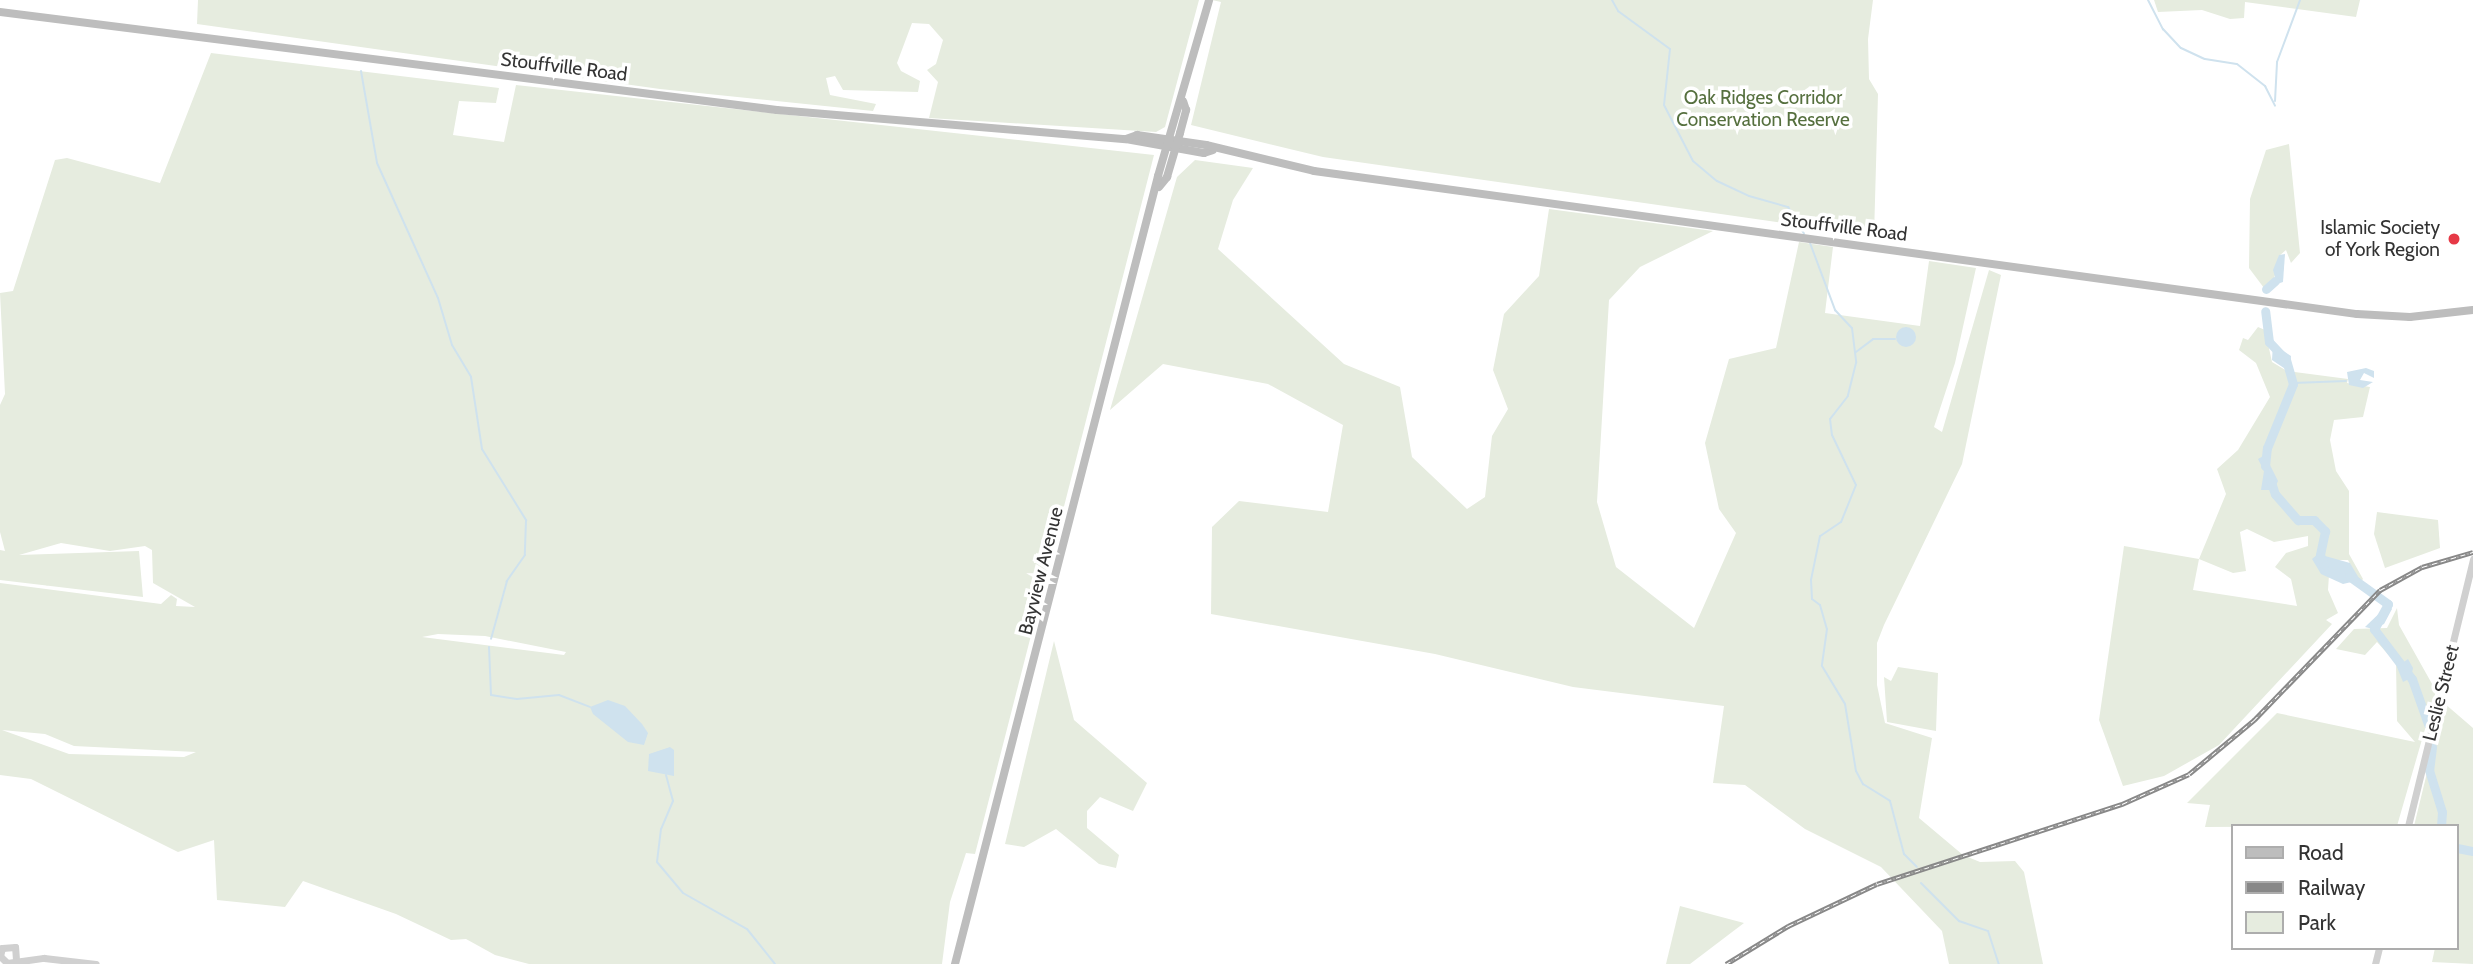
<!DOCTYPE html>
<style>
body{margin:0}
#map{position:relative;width:2473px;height:964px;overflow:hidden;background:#fff;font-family:Cabin,sans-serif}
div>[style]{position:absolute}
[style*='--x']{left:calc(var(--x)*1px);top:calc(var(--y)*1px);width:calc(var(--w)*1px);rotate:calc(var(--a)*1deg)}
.green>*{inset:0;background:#e6ecdf}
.water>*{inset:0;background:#cfe2ee}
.round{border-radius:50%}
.stream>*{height:2px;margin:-1px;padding:0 1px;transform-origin:1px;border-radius:1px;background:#cfe2ee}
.river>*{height:9px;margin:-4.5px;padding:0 4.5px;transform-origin:4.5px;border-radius:4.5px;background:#cfe2ee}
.tertiary>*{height:7px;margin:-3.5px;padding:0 3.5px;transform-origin:3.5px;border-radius:3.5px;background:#d0d0d0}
.secondary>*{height:8px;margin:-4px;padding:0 4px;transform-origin:4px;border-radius:4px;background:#bdbdbd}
.rail>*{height:4.5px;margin-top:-2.25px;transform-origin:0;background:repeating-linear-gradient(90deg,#fff 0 5px,#888 0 10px);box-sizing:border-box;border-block:2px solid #888}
.dots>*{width:19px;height:19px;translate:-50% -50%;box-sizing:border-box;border:4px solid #fff;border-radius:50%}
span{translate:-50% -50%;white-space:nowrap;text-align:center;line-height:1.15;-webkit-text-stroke:7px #fff;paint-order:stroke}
.street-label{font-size:19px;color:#333}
.park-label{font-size:19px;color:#56703f}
.poi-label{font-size:19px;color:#333}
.right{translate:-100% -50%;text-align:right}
.legend{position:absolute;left:2231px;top:824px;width:228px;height:126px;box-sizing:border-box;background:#fff;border:2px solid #adadad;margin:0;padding:9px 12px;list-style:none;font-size:21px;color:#333}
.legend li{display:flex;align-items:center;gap:14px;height:35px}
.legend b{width:35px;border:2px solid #adadad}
</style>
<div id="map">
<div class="green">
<div style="clip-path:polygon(198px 0,1199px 0,1165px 127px,1156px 132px,929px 118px,938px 82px,927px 70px,936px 64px,943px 40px,929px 24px,912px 23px,897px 63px,901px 71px,920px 81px,918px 92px,843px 90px,835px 76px,826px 78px,830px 95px,876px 104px,873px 111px,660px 89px,197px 24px)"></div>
<div style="clip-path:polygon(1212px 0,1873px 0,1868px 39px,1869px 79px,1878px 94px,1874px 236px,1323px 157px,1191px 125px,1221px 2px)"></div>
<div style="clip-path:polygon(2154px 0,2360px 0,2356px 17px,2245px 2px,2244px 18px,2230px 19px,2202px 10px,2158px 12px)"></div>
<div style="clip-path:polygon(evenodd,211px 53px,499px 88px,496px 103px,459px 101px,453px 135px,504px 142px,516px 85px,1154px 155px,975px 854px,966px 853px,950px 902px,942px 964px,529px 964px,495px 955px,466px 939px,451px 940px,396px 914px,303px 881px,285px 907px,217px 900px,214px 840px,178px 852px,31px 779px,0 775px,0 583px,161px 604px,171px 595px,177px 599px,176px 606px,195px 607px,153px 583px,152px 550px,145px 546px,110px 551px,61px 543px,19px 555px,139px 551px,143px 597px,0 580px,0 550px,5px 551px,0 532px,0 405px,5px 394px,0 293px,13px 291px,55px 160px,67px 158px,160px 183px,211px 53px,438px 634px,485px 636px,566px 652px,564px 655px,422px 637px,438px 634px,211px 53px,2px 730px,45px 734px,74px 746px,196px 752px,184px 757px,69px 754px,2px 730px)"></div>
<div style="clip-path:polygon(2289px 144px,2300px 253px,2291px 263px,2286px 250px,2279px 256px,2273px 284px,2264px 288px,2249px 268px,2250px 199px,2266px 150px)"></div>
<div style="clip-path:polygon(1195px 160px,1253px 168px,1233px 200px,1218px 249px,1344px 364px,1400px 387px,1412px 457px,1467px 509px,1485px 497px,1492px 436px,1508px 409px,1493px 370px,1504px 314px,1539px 276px,1549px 209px,1713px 231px,1640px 267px,1609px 300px,1597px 502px,1616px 567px,1694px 628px,1736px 533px,1719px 509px,1705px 443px,1729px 359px,1776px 348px,1799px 242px,1833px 247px,1825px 313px,1920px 326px,1929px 261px,1976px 268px,1955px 363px,1934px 427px,1942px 432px,1989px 270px,2001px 275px,1962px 464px,1884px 625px,1877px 643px,1877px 685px,1885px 723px,1932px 738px,1919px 818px,1963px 855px,1980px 862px,2015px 861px,2024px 872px,2043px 964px,1949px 964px,1942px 931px,1881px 867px,1805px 829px,1745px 785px,1713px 783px,1724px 706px,1573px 687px,1435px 654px,1211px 614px,1212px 527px,1239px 501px,1328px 512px,1343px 425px,1268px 384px,1163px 364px,1110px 410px,1177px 177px)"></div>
<div style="clip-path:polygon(evenodd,2258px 327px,2265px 330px,2272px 362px,2287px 371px,2348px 379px,2347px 383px,2370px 387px,2363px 417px,2334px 420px,2330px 440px,2336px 471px,2349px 491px,2349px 554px,2363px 579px,2360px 583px,2348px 560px,2330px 560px,2328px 590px,2338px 613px,2326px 620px,2332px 624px,2219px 745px,2164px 776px,2123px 786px,2099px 720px,2124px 546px,2199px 559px,2226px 494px,2217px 469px,2238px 450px,2270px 397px,2256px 363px,2239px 350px,2243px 338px,2248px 340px,2258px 327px,2247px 529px,2274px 542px,2308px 536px,2308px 546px,2286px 553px,2275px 567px,2291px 579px,2297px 606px,2193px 590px,2199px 559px,2233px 573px,2246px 571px,2240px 532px,2247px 529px)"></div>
<div style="clip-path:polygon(2377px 512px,2438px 520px,2440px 548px,2385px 568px,2374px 534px)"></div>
<div style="clip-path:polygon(2397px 608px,2399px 625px,2436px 691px,2397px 826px,2205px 827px,2210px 805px,2187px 803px,2277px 713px,2415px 742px,2397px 721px,2396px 663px,2377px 642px,2365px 655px,2336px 649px,2354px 629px,2387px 628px)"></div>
<div style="clip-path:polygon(1054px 641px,1074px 720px,1147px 783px,1133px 811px,1100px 797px,1087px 811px,1087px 828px,1119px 855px,1116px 868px,1099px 864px,1056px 829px,1024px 847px,1005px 844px)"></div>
<div style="clip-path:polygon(1898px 667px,1938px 673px,1936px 731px,1887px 722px,1884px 677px,1891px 681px)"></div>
<div style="clip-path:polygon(2444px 703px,2473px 728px,2473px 964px,2432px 962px,2435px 948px,2457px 948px,2457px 826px,2414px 826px)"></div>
<div style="clip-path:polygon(1680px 906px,1744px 923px,1690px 964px,1666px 964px)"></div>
</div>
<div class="water">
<div style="clip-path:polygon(2285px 254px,2283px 282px,2277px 284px,2273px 270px,2279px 255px)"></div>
<div class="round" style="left:1896px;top:327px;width:20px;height:20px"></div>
<div style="clip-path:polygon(2273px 344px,2291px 356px,2290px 372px,2272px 360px)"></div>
<div style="clip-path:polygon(2366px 368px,2374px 371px,2374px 378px,2364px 373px,2360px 380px,2373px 382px,2363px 388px,2349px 385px,2347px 372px)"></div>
<div style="clip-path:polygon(2265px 455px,2278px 481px,2274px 490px,2261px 490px,2264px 471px,2258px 459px)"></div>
<div style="clip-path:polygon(2318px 554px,2350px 563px,2360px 580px,2343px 584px,2321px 574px,2312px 559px)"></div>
<div style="clip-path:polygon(2389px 604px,2392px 609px,2384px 624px,2373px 629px,2365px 627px)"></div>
<div style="clip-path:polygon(2408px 659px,2413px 668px,2411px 678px,2403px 682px,2397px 667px)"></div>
<div style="clip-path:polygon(608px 700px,625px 706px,642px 724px,648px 733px,644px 745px,628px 742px,593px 714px,590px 707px)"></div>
<div style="clip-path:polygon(670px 747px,674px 750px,674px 776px,648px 771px,649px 754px)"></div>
</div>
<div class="stream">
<div style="--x:1612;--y:0;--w:13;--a:61"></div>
<div style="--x:1618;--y:11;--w:64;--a:36.2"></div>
<div style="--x:1670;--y:49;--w:56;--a:96.1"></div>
<div style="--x:1664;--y:105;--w:63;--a:62.6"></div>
<div style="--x:1693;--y:161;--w:31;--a:40"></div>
<div style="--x:1717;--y:181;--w:35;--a:25"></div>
<div style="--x:1749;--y:196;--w:41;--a:15.8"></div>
<div style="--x:1788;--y:207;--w:31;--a:59"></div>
<div style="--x:2148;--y:0;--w:33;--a:63"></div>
<div style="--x:2163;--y:29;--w:26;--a:47"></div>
<div style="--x:2181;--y:48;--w:26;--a:25"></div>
<div style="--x:2205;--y:59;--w:32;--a:9"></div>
<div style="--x:2237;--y:64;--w:36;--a:38"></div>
<div style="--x:2265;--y:86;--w:22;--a:63"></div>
<div style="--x:361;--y:71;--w:93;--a:80.1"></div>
<div style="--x:377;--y:163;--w:148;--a:65.7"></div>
<div style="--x:438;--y:298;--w:49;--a:73.4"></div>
<div style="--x:452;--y:345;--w:37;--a:59"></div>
<div style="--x:471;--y:377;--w:73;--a:81.3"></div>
<div style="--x:482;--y:449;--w:84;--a:58.2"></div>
<div style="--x:526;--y:520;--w:35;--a:92"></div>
<div style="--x:525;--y:555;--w:32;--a:125"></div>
<div style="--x:507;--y:581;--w:60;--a:105.4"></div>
<div style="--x:2275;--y:101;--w:39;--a:-87"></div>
<div style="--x:2277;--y:62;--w:66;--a:-69.6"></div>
<div style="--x:1810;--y:243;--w:72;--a:69.5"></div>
<div style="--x:1835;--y:310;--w:25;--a:47"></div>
<div style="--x:1852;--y:328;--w:35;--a:83"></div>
<div style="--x:1856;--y:363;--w:34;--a:104"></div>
<div style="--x:1848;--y:396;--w:29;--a:128"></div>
<div style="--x:1830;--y:419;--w:16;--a:83"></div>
<div style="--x:1832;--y:435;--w:55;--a:64.4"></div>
<div style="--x:1856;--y:485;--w:40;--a:112"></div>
<div style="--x:1841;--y:522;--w:25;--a:146"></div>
<div style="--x:1820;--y:536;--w:45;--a:101.6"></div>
<div style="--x:1811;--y:580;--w:19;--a:87"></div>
<div style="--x:1812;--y:599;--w:10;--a:37"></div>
<div style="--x:1820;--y:605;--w:25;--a:74"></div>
<div style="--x:1827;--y:629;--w:37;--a:98"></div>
<div style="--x:1822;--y:666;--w:44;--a:58.8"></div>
<div style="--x:1845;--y:704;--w:68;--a:80.7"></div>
<div style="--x:1856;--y:771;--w:15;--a:62"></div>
<div style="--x:1863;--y:784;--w:32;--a:32"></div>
<div style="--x:1890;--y:801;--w:55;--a:75.2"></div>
<div style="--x:1904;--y:854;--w:18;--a:45"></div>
<div style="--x:1856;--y:352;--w:21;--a:-37"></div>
<div style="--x:1873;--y:339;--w:22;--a:0"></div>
<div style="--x:2293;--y:383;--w:53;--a:-2.2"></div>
<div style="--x:489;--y:647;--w:48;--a:87.6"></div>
<div style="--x:491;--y:695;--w:26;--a:9"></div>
<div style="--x:517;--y:699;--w:42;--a:-5.4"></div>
<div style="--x:559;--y:695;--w:33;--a:21"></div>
<div style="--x:666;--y:775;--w:27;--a:75"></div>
<div style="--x:673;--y:801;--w:30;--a:113"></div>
<div style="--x:661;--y:829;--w:33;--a:97"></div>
<div style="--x:657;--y:862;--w:40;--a:50"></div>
<div style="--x:683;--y:893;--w:73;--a:29.4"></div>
<div style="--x:747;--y:929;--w:45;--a:51.3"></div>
<div style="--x:1921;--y:883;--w:54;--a:45"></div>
<div style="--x:1959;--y:921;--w:31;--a:19"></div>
<div style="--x:1988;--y:931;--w:35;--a:72"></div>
</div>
<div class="river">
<div style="--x:2266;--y:289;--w:12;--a:-42"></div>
<div style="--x:2265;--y:466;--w:18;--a:-84"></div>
<div style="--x:2267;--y:448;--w:69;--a:-67.9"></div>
<div style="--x:2293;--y:384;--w:25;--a:-106"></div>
<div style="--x:2286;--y:360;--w:25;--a:-133"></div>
<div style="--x:2269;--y:342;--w:31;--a:-97"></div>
<div style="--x:2270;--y:479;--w:16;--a:72"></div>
<div style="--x:2275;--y:494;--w:35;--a:49"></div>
<div style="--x:2298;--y:520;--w:16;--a:0"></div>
<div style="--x:2314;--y:520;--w:16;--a:45"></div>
<div style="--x:2325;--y:531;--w:25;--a:102"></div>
<div style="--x:2320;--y:555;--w:10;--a:66"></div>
<div style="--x:2349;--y:576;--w:48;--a:35.7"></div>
<div style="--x:2388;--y:604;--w:29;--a:119"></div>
<div style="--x:2374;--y:629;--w:63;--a:52.8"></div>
<div style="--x:2412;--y:679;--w:48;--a:70.4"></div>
<div style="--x:2432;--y:747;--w:23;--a:97"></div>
<div style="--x:2429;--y:770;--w:44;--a:72.8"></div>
<div style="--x:2442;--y:812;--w:14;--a:94"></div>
<div style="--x:2457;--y:848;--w:16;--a:11"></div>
</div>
<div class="tertiary">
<div style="--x:2408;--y:826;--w:275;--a:-76.3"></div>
<div style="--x:16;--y:960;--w:13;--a:-94"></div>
<div style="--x:15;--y:947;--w:13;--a:176"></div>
<div style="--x:2;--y:948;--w:8;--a:104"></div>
<div style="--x:0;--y:956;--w:10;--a:45"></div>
<div style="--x:7;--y:963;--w:37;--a:-8"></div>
<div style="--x:44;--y:958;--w:52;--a:6.6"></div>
<div style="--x:2375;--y:964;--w:16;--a:-76"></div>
</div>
<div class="secondary">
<div style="--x:0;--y:12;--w:783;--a:7.19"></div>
<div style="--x:777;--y:110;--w:350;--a:4.8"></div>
<div style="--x:1126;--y:139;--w:79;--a:10.2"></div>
<div style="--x:1204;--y:153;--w:9;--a:-18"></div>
<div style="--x:1126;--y:139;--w:12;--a:-20"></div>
<div style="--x:1137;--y:135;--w:70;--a:8.2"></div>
<div style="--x:1206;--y:145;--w:111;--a:13.5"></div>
<div style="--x:1314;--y:171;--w:1053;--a:7.81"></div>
<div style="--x:2357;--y:314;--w:53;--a:3.2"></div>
<div style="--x:2410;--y:317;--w:63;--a:-6.3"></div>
<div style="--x:1159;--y:187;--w:13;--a:-51"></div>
<div style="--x:1167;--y:177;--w:46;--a:-73.5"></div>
<div style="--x:1180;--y:133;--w:24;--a:-75"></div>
<div style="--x:1186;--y:110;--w:9;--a:-108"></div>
<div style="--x:955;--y:964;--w:814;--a:-75.55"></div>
<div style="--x:1158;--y:176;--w:183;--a:-73.8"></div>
</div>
<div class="rail">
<div style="--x:1726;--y:964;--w:73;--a:-31.5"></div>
<div style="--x:1788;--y:926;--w:98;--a:-25.3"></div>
<div style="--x:1877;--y:884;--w:258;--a:-18.1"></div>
<div style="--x:2122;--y:804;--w:73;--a:-24.1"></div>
<div style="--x:2189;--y:774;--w:85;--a:-39.7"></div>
<div style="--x:2254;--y:720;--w:181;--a:-45.9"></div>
<div style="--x:2380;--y:590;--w:48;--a:-28.7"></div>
<div style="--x:2422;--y:567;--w:53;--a:-16.4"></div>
</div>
<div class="dots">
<div style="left:2454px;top:239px;background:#e63946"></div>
</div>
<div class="street-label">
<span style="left:564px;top:67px;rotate:7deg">Stouffville Road</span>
<span style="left:1844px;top:227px;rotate:7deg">Stouffville Road</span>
<span style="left:1041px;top:571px;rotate:-76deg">Bayview Avenue</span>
<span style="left:2441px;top:693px;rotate:-76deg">Leslie Street</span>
</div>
<div class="park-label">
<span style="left:1763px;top:109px">Oak Ridges Corridor<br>Conservation Reserve</span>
</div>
<div class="poi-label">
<span class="right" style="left:2440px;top:239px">Islamic Society<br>of York Region</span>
</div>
<ul class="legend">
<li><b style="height:9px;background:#bdbdbd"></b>Road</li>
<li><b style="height:9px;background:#888"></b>Railway</li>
<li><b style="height:19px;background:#e6ecdf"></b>Park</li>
</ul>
</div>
